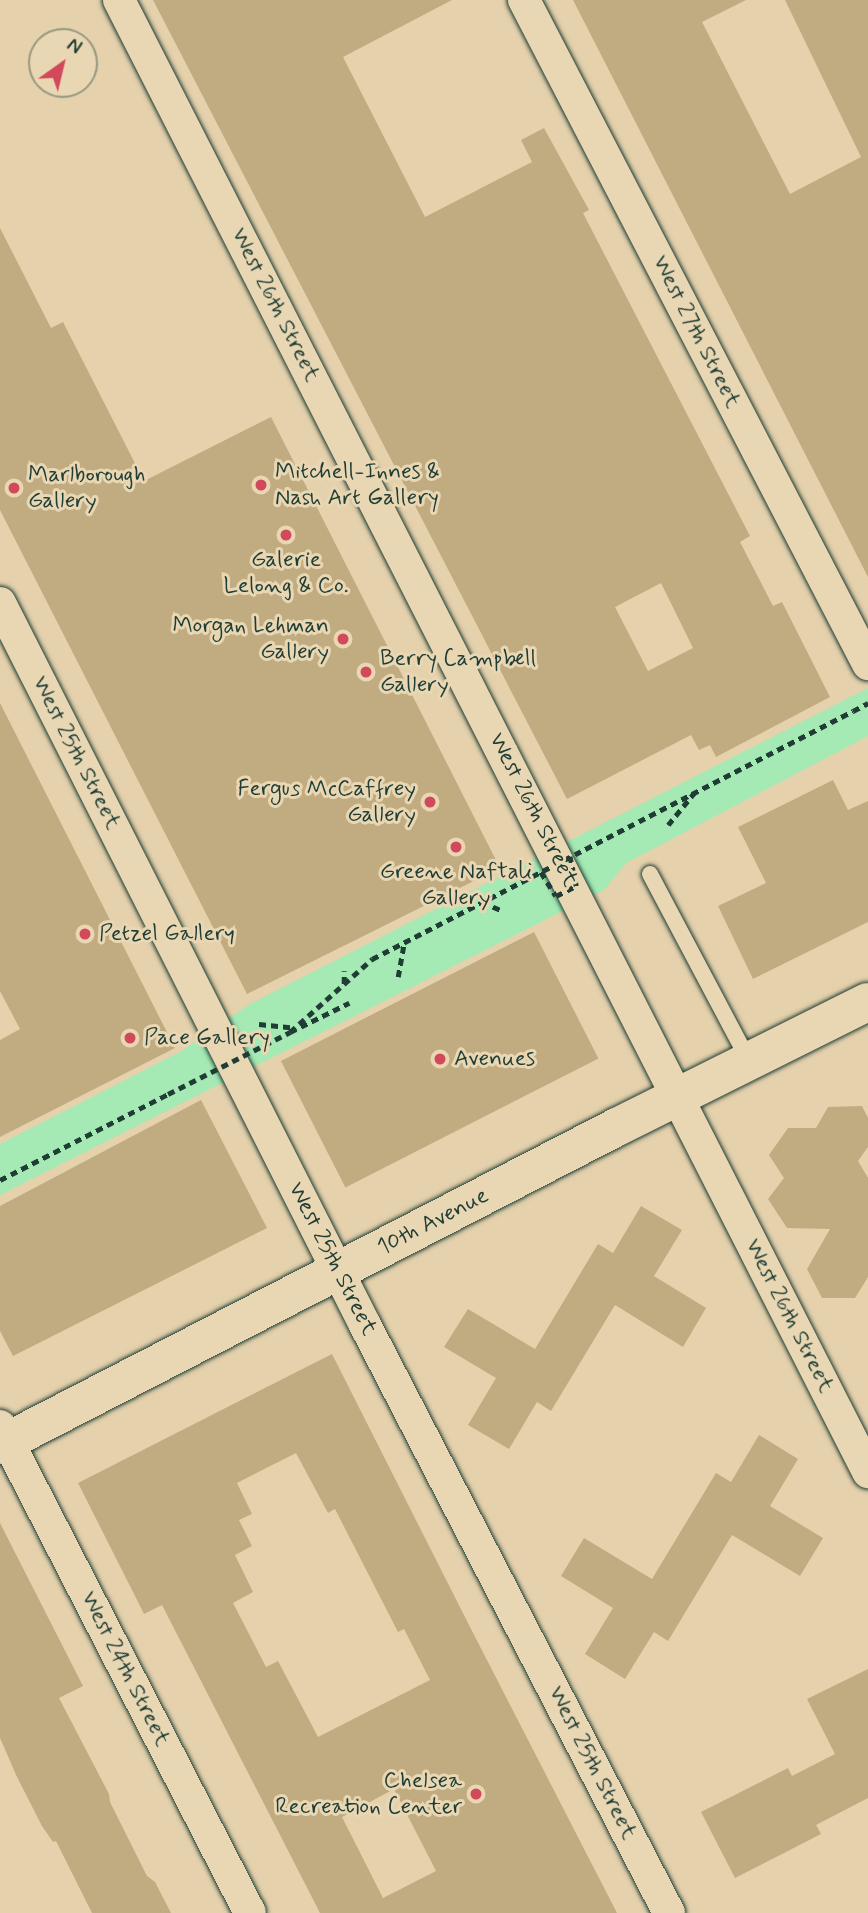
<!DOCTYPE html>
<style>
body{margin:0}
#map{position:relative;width:868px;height:1913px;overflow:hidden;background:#e5d1ac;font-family:Mynerve,sans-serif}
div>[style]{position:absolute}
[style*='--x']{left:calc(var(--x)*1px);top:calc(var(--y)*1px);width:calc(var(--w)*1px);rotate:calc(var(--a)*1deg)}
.green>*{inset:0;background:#a5e9b4}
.building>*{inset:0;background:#c1ac81;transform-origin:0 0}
.path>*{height:4.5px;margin-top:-2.25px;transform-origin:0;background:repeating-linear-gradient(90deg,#1f3d34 0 7px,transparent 0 12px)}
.roads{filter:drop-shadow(0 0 2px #1f3d34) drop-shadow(0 0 2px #1f3d34)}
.service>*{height:16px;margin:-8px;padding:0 8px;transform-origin:8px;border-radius:8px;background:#e9d7b4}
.minor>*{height:32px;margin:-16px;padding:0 16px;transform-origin:16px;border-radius:16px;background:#e9d7b4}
.primary>*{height:38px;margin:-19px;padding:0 19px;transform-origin:19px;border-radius:19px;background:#e9d7b4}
.path-bridge>*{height:4.5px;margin-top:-2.25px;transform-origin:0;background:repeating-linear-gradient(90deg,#1f3d34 0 7px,transparent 0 12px)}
.dots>*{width:19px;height:19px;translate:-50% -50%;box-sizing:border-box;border:4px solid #e9d7b4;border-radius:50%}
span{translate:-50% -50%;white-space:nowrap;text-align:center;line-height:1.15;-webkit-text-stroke:6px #e9d7b4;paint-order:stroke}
.street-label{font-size:23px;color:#1f3d34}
.poi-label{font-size:23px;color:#1f3d34}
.left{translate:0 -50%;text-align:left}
.right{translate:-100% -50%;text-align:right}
.north{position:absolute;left:28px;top:28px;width:70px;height:70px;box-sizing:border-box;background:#e9d7b4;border:2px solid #989981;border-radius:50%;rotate:34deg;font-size:19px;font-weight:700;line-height:28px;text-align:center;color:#1f3d34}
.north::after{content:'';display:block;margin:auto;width:24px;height:32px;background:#d1495b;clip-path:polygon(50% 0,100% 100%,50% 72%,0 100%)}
</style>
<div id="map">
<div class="green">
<div style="clip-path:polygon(868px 688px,868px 736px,626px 863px,604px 890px,0 1195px,0 1144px,178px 1053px,250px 1004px)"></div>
</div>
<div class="building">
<div style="clip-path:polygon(evenodd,153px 0,452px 0,343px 57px,425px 217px,532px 162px,521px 140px,544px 128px,589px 210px,583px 213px,750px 536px,740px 542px,773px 606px,782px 602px,830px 697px,716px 757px,710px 745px,699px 750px,691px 735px,567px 799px,153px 0,661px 583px,693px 648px,648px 671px,615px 607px,661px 583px)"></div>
<div style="clip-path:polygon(573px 0,746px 0,702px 22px,790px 194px,861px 157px,785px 0,868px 0,868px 577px)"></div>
<div style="clip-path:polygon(0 228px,51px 328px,63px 322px,144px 481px,271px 417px,500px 868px,247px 994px,0 510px)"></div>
<div style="clip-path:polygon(0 703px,175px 1048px,0 1137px,0 1040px,20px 1029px,0 991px)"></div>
<div style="clip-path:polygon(833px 780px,848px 810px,868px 801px,868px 922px,753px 979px,718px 906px,766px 883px,738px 827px)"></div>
<div style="left:534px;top:932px;width:142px;height:284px;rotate:63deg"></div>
<div style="clip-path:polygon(201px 1100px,267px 1228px,13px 1356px,0 1331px,0 1206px)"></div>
<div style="clip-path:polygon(862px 1106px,868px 1118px,868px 1147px,858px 1161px,868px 1178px,868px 1277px,855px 1298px,822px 1298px,807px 1269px,830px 1229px,787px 1228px,768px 1199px,784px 1178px,769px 1155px,788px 1128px,816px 1128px,828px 1107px)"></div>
<div style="clip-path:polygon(641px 1206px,682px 1230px,654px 1276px,706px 1308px,683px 1347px,615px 1305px,551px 1411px,537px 1402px,509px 1449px,468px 1425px,496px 1378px,444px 1347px,468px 1309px,535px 1349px,598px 1244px,613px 1253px)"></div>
<div style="clip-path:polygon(evenodd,332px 1354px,470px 1627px,617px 1913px,320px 1913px,162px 1605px,144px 1614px,131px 1588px,78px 1483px,332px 1354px,296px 1453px,328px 1513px,335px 1509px,398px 1632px,404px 1629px,430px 1680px,318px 1737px,278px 1661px,266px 1667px,233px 1603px,253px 1592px,235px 1555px,252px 1546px,239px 1520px,252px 1514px,237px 1483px,296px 1453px,332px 1354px,394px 1789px,436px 1871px,383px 1898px,342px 1817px,394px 1789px)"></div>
<div style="clip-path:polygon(759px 1435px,798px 1459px,770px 1506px,823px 1538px,800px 1576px,732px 1535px,668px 1641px,654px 1632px,625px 1679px,585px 1654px,613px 1608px,561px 1576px,584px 1538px,652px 1579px,716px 1473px,731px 1482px)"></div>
<div style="clip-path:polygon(0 1523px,83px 1686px,59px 1698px,109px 1794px,110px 1802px,147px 1876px,155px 1882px,171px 1913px,92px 1913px,56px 1841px,53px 1842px,42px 1826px,17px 1777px,0 1738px)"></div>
<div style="clip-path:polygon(868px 1669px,868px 1798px,816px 1825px,821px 1834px,735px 1878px,701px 1812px,788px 1768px,792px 1776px,835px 1754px,807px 1699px)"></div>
</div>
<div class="path">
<div style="--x:853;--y:711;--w:17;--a:-28"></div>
<div style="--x:668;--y:825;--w:41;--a:-50.9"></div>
<div style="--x:482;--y:902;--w:23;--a:23"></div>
<div style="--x:398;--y:977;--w:35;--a:-80"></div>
<div style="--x:344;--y:984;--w:13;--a:-90"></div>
<div style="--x:259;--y:1024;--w:36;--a:6"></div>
<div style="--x:290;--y:1032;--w:66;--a:-26.2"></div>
<div style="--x:0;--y:1180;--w:189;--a:-27.1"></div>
</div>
<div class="roads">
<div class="service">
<div style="--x:650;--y:874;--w:212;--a:62.1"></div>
</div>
<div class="minor">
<div style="--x:119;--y:0;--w:1652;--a:63.03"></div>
<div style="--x:524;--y:0;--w:748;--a:62.61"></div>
<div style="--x:0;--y:603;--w:809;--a:63.18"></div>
<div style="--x:365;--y:1325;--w:662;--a:62.66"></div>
<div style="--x:0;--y:1426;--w:547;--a:62.83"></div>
</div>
<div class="primary">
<div style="--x:0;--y:1445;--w:694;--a:-27.27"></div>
<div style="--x:617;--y:1127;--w:280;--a:-26.5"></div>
</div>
</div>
<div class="path-bridge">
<div style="--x:541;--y:872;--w:28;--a:58"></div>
<div style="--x:556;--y:896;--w:22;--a:-27"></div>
<div style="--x:576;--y:886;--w:30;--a:-102"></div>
<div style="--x:168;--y:1094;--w:137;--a:-26.9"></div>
<div style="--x:290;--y:1032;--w:110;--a:-41.7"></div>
<div style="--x:372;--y:959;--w:541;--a:-27.28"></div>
</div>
<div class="dots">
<div style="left:261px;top:485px;background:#d1495b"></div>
<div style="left:14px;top:488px;background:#d1495b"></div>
<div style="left:286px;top:535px;background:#d1495b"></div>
<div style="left:343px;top:639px;background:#d1495b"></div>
<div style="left:366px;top:672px;background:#d1495b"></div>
<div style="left:430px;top:802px;background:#d1495b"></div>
<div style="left:456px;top:847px;background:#d1495b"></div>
<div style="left:85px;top:934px;background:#d1495b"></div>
<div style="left:130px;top:1038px;background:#d1495b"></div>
<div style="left:440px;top:1059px;background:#d1495b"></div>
<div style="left:476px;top:1794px;background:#d1495b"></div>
</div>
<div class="street-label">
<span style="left:275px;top:305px;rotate:63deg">West 26th Street</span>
<span style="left:696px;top:332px;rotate:63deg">West 27th Street</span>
<span style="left:76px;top:753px;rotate:63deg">West 25th Street</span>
<span style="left:533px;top:810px;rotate:63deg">West 26th Street</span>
<span style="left:433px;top:1222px;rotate:-27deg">10th Avenue</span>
<span style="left:332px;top:1259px;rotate:63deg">West 25th Street</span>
<span style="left:789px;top:1316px;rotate:63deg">West 26th Street</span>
<span style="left:125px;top:1669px;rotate:63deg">West 24th Street</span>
<span style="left:592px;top:1763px;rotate:63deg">West 25th Street</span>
</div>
<div class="poi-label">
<span class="left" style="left:275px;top:485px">Mitchell-Innes &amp;<br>Nash Art Gallery</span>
<span class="left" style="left:28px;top:488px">Marlborough<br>Gallery</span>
<span style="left:286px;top:573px">Galerie<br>Lelong &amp; Co.</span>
<span class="right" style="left:329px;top:639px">Morgan Lehman<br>Gallery</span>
<span class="left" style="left:380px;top:672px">Berry Campbell<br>Gallery</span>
<span class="right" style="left:416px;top:802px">Fergus McCaffrey<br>Gallery</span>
<span style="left:456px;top:885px">Greene Naftali<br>Gallery</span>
<span class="left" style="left:99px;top:934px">Petzel Gallery</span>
<span class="left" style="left:144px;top:1038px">Pace Gallery</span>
<span class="left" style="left:454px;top:1059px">Avenues</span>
<span class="right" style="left:462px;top:1794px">Chelsea<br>Recreation Center</span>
</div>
<div class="north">N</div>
</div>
